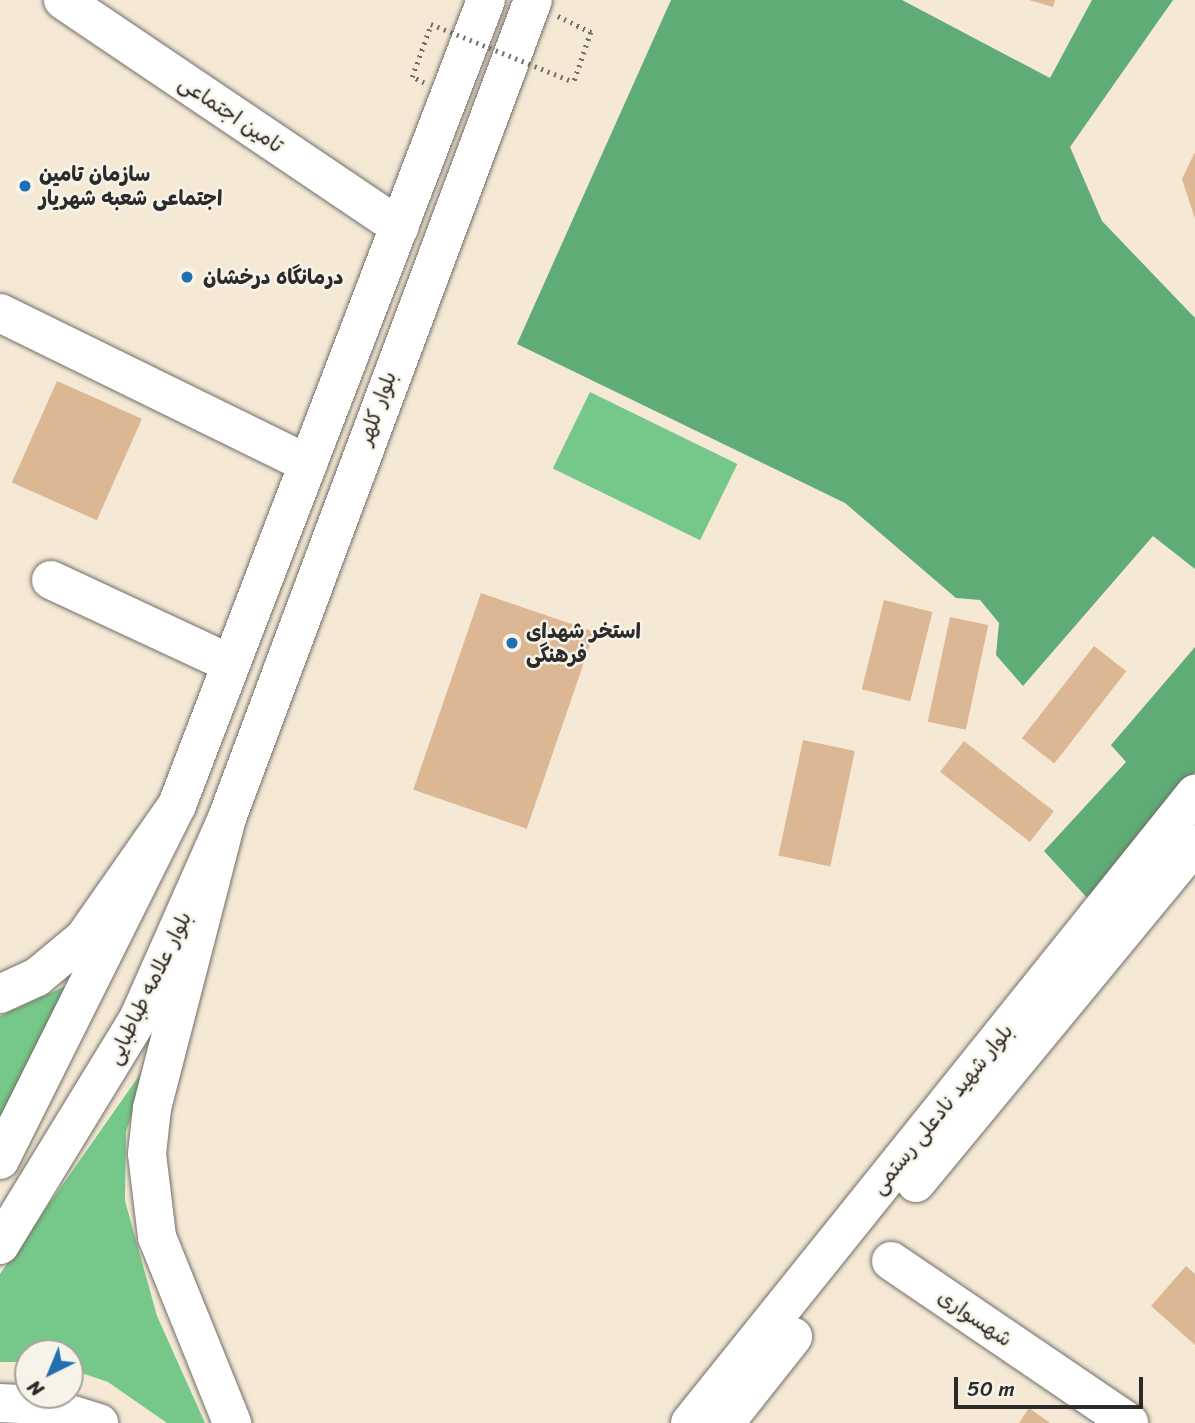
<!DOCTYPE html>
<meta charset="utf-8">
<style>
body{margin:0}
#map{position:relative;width:1195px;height:1423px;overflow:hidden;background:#f5e9d6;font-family:Sriracha,"Playpen Sans Arabic",sans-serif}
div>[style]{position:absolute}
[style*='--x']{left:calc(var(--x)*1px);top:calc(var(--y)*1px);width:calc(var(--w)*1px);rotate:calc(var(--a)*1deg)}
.green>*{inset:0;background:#76c88a;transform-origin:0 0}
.forest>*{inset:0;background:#60ac76}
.building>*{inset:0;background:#dbb793;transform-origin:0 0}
.path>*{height:4.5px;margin-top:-2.25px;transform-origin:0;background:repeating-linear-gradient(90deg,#726e67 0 2px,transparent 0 7px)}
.roads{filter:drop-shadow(0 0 2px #726e67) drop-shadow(0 0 2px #726e67)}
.minor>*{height:38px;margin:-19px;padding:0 19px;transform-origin:19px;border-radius:19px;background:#fff}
.major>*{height:38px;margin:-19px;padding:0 19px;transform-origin:19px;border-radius:19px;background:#fff}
.highway>*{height:38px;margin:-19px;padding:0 19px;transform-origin:19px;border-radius:19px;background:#fff}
.path-bridge>*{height:4.5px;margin-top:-2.25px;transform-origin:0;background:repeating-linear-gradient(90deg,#726e67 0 2px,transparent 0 7px)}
.dots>*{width:19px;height:19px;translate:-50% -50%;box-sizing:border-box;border:4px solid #f7f3e8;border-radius:50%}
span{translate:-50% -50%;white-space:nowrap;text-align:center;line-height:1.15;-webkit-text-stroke:5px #f7f3e8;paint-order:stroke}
.street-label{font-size:21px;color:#2b2b2b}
.poi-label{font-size:21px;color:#2b2b2b;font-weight:700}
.left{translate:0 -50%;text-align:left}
.north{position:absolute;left:14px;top:1339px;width:70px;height:70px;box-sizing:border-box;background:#f7f3e8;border:2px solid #a5a39c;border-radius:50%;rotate:223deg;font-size:19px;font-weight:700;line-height:28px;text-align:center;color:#2b2b2b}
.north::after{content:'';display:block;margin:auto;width:24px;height:32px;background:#1f6fb2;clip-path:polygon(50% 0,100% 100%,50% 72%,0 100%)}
.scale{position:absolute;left:954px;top:1377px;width:189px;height:32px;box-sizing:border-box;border:4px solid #2b2b2b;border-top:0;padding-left:9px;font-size:21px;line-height:24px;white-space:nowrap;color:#2b2b2b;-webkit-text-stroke:5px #f7f3e8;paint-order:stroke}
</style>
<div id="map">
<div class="green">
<div style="left:590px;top:392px;width:164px;height:85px;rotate:26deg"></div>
<div style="clip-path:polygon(81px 979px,0 1124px,0 1016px)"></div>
<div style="clip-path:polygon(155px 1053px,126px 1131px,125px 1201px,157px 1316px,205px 1423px,167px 1423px,108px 1382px,70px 1369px,70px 1353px,28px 1353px,28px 1362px,0 1362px,0 1274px)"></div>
</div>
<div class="forest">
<div style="clip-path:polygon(671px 0,902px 0,1050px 78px,1092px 0,1173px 0,1070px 147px,1102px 221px,1195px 318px,1195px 569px,1153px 536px,1023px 686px,996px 655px,999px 623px,980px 600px,956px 598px,845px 503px,517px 344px)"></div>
<div style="clip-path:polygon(1195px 647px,1195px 772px,1090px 901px,1044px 851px,1126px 762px,1111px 745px)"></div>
</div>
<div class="building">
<div style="clip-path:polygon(1029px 0,1055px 0,1053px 7px)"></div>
<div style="clip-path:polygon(1195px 152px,1195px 219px,1182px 179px)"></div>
<div style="left:57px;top:381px;width:93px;height:111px;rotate:24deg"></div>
<div style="left:481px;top:593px;width:120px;height:208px;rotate:19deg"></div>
<div style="left:884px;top:600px;width:50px;height:92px;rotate:14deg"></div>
<div style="left:950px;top:617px;width:39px;height:107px;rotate:12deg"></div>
<div style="left:1094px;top:646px;width:41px;height:117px;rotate:38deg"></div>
<div style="left:803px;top:740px;width:53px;height:118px;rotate:12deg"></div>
<div style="left:964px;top:741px;width:114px;height:39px;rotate:38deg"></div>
<div style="clip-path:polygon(1186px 1266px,1195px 1274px,1195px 1345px,1151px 1306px)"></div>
<div style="clip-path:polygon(1029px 1408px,1050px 1423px,1019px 1423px)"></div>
</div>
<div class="path">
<div style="--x:558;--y:16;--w:37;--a:26"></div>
<div style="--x:591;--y:32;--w:53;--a:108.8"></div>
<div style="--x:424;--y:83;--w:13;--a:-153"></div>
<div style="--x:412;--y:77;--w:56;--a:-70.3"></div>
</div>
<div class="roads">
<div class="minor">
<div style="--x:63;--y:0;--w:406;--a:34"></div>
<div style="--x:0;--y:313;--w:343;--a:26.1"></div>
<div style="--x:51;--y:580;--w:196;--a:25"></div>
<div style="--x:891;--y:1261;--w:288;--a:34.2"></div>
</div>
<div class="major">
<div style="--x:0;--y:1160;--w:397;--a:-63.5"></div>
<div style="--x:177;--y:805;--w:862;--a:-69"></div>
<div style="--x:916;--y:1183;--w:439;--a:-50.5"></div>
<div style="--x:0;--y:1245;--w:265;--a:-58.6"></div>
<div style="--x:138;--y:1019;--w:220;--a:-66.1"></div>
<div style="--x:227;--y:818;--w:873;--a:-69.49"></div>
<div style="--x:690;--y:1423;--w:807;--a:-51.24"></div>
<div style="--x:725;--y:1423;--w:110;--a:-51.7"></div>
</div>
<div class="highway">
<div style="--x:227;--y:818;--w:300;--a:104.5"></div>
<div style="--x:152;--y:1108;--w:46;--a:96.2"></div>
<div style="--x:147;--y:1154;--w:84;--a:83.1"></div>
<div style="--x:157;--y:1237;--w:201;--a:68"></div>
<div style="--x:0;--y:994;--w:41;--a:-24.7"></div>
<div style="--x:37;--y:977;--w:61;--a:-39.7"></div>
<div style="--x:84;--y:938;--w:162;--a:-55"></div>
<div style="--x:0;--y:1403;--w:40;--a:2.9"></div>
<div style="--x:40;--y:1405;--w:62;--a:17"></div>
</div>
</div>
<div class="path-bridge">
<div style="--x:431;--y:24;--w:154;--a:22.1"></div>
</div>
<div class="dots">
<div style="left:25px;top:186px;background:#1f6fb2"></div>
<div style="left:187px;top:277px;background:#1f6fb2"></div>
<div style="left:512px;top:643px;background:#1f6fb2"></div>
</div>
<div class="street-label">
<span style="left:231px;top:114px;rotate:34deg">تامین اجتماعی</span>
<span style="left:377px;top:408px;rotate:-70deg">بلوار کلهر</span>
<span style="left:149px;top:988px;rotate:-64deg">بلوار علامه طباطبایی</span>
<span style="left:942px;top:1109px;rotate:-51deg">بلوار شهید نادعلی رستمی</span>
<span style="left:975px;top:1318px;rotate:34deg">شهسواری</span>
</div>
<div class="poi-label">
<span class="left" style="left:39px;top:186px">سازمان تامین<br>اجتماعی شعبه شهریار</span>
<span class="left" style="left:203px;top:277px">درمانگاه درخشان</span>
<span class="left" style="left:526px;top:643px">استخر شهدای<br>فرهنگی</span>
</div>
<div class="north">N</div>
<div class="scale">50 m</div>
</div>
